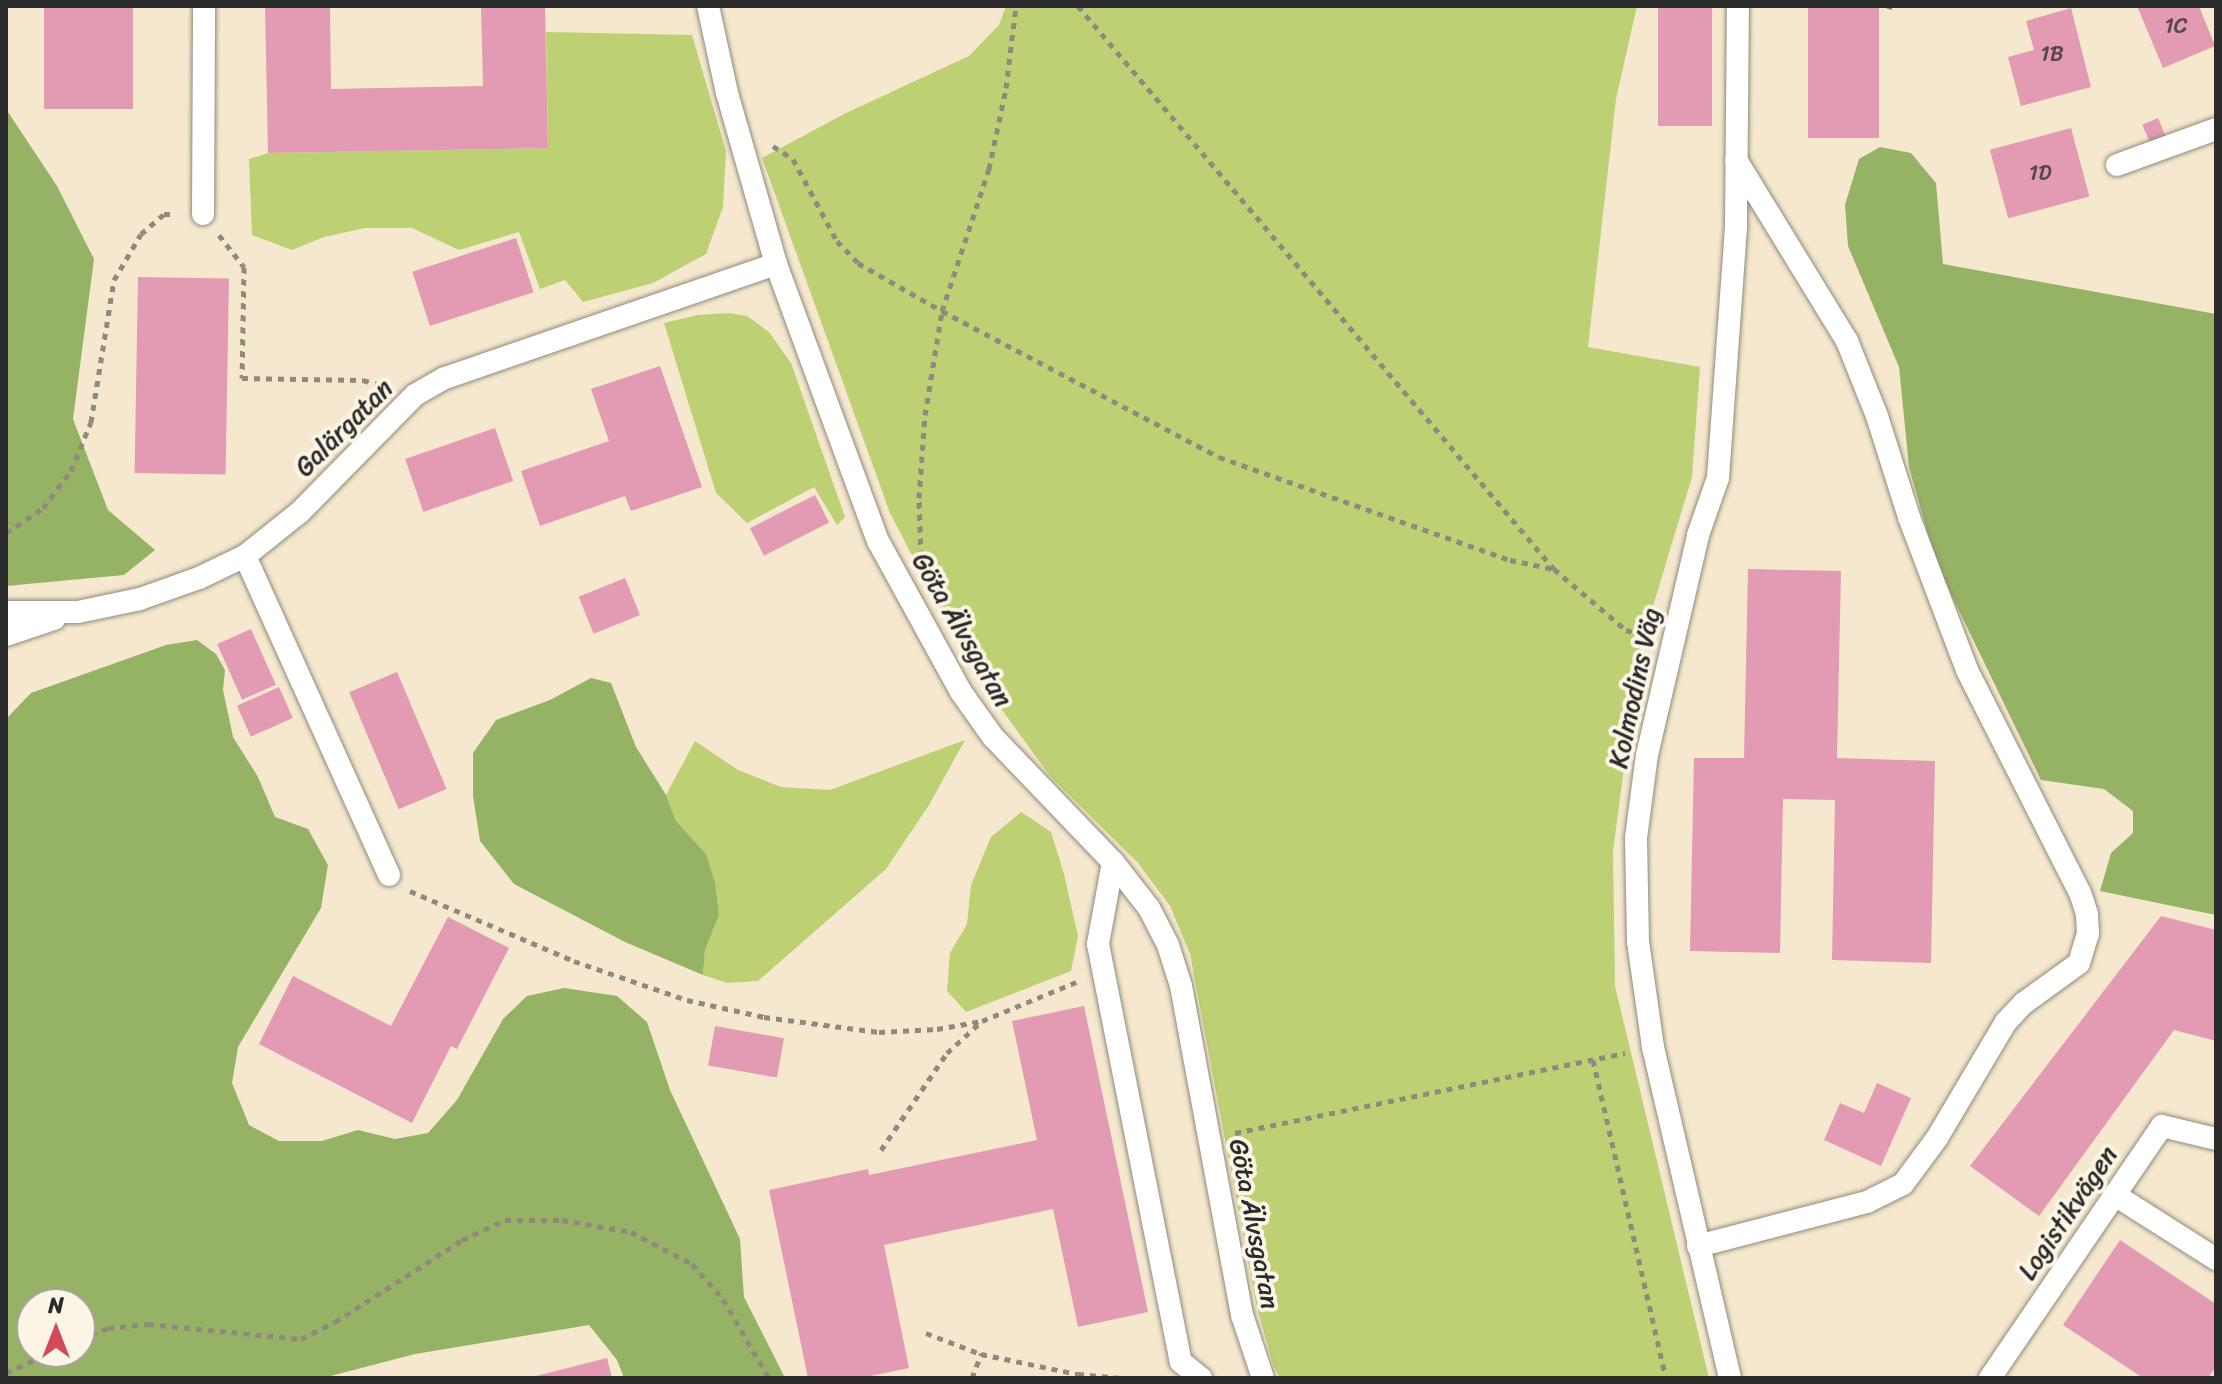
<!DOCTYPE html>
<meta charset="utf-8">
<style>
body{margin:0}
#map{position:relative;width:2222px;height:1384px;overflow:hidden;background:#f5e8ce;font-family:Sriracha,sans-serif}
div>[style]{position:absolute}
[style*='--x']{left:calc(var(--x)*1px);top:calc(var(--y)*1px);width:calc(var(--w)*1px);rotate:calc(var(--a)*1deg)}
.green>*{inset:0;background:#bdd073}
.forest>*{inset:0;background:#96b265}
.building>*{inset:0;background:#e39ab3;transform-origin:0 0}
.path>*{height:5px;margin-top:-2.5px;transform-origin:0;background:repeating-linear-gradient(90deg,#908a7c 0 6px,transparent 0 12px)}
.roads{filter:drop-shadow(0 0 2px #908a7c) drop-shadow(0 0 2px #908a7c)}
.lane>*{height:22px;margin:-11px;padding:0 11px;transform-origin:11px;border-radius:11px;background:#fff}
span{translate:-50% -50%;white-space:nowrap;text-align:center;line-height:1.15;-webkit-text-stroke:8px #fcf5e5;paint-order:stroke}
.number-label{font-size:22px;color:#59474d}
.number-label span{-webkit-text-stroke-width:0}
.street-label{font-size:26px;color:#2b2b2b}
.frame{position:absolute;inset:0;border:8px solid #2b2b2b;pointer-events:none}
.north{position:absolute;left:16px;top:1288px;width:80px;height:80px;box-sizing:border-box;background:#fcf5e5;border:2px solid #a8a49b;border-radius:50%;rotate:0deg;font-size:22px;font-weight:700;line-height:32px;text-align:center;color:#2b2b2b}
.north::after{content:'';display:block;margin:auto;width:28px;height:36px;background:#d1495b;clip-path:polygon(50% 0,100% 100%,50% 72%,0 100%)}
</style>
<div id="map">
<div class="green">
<div style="clip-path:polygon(1006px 6px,1637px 6px,1616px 99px,1588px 347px,1700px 367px,1692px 477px,1640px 649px,1613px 851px,1615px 986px,1709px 1378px,1280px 1378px,1274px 1367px,1257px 1308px,1190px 954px,1170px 906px,1138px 863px,1050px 776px,968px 663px,890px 513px,762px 158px,846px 113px,969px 56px,999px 25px)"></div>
<div style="clip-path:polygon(546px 32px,692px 35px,726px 151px,723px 207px,706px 254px,653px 283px,583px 302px,565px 280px,540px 289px,519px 232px,459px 250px,412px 228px,365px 228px,324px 237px,292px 250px,252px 235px,249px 159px,268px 153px,548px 148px)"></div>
<div style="clip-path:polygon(728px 313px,747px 316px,769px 332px,791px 363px,845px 517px,837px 525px,814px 487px,747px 523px,716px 493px,664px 323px,698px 315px)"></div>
<div style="clip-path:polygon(965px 740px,929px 805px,886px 869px,758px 981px,727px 983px,703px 975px,705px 950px,719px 915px,706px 854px,676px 821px,666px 795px,695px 741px,738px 770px,781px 787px,830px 790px)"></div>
<div style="clip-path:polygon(1021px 812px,1051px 832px,1064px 874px,1078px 936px,1071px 971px,966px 1012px,947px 991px,950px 953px,967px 924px,971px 885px,991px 837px)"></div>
</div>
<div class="forest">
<div style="clip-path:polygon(6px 109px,57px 186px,94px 259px,73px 419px,108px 510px,155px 550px,124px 575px,6px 586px)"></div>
<div style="clip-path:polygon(1880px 147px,1911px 153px,1936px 183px,1943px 264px,2216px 314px,2216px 915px,2100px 891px,2111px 853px,2133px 833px,2133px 811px,2104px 789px,2041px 780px,1936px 563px,1909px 467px,1899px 367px,1848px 246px,1845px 205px,1859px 159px)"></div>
<div style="clip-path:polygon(evenodd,197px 640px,216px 654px,225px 670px,223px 690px,233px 737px,258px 777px,275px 817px,308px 829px,328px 865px,321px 908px,238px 1047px,232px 1083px,249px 1125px,279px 1141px,322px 1141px,358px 1130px,395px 1139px,428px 1133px,457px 1100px,503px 1019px,527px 996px,564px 988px,617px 996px,647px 1022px,670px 1090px,740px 1239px,744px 1297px,785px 1378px,624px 1378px,617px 1360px,589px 1325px,415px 1354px,323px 1378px,6px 1378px,6px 719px,31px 693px,166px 645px,197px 640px,32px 1304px,80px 1304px,80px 1352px,32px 1352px,32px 1304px)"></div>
<div style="clip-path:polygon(591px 678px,611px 683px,636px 747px,666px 795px,676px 821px,706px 854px,715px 883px,719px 915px,705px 950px,703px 975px,625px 942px,514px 884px,480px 841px,473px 796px,473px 753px,496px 720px,550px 700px)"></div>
</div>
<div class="building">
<div style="left:44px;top:6px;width:89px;height:103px"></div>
<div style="clip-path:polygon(265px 6px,330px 6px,331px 89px,483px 86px,481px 6px,545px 6px,548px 148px,268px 153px)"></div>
<div style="left:1658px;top:6px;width:54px;height:120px"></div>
<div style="left:1808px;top:6px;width:71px;height:132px"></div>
<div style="clip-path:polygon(2137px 6px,2199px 6px,2215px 46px,2163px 68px)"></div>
<div style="clip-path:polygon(2071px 8px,2091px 87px,2021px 106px,2008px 57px,2034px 50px,2026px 21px)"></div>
<div style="left:2158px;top:118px;width:23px;height:17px;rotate:67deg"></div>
<div style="left:2071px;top:128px;width:71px;height:84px;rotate:75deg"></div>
<div style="left:516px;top:238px;width:57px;height:109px;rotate:72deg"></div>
<div style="left:138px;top:277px;width:91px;height:196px;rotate:1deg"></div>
<div style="clip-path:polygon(660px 366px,702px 487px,631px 511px,625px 496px,540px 526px,521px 471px,609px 441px,591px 389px)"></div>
<div style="left:495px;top:428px;width:56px;height:95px;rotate:71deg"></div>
<div style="left:815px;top:495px;width:31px;height:73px;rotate:63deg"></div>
<div style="clip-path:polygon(1748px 569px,1841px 571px,1837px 758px,1935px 761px,1931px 963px,1832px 960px,1835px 800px,1783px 799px,1780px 953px,1690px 951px,1694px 758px,1744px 758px)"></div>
<div style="left:625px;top:578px;width:40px;height:50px;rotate:68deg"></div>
<div style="left:251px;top:629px;width:61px;height:37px;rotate:66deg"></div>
<div style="left:397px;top:672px;width:127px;height:52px;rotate:67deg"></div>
<div style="left:279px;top:687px;width:34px;height:46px;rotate:66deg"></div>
<div style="clip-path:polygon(2161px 916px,2216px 930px,2216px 1041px,2174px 1030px,2039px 1216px,1970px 1166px)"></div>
<div style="clip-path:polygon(448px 917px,509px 948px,457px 1049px,451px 1046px,412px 1123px,259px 1044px,293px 976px,391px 1026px)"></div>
<div style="clip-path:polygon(1084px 1006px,1148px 1312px,1078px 1327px,1053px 1209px,884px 1245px,909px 1368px,861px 1378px,808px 1378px,769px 1190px,868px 1169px,869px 1175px,1037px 1140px,1012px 1021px)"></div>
<div style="left:715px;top:1026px;width:70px;height:40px;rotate:10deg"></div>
<div style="clip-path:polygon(1877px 1083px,1911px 1098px,1881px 1166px,1824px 1140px,1840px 1103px,1864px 1113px)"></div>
<div style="clip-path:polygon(2120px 1240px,2216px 1304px,2216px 1367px,2208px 1378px,2143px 1378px,2063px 1325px)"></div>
<div style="clip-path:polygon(607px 1358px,612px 1378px,537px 1378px,536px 1376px)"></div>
</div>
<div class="path">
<div style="--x:1078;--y:6;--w:737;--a:49.79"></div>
<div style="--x:1554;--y:569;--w:94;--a:40.3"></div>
<div style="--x:1626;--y:630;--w:19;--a:18"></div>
<div style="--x:1889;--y:9;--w:3;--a:-72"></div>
<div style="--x:773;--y:146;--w:24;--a:33"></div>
<div style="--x:793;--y:159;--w:93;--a:61.8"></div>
<div style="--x:837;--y:241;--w:30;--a:46"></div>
<div style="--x:858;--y:263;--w:97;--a:29.7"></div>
<div style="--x:942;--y:311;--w:313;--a:27.8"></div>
<div style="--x:1219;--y:457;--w:309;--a:19.5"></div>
<div style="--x:1510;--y:560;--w:45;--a:11.6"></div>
<div style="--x:219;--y:235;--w:41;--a:52"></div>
<div style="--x:244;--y:267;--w:111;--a:91"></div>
<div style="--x:242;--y:378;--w:121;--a:0.9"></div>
<div style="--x:363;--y:380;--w:22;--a:16"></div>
<div style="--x:6;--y:533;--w:45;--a:-34"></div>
<div style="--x:43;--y:508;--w:46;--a:-52.9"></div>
<div style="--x:71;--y:471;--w:53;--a:-67.8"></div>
<div style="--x:91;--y:422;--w:144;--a:-80.8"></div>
<div style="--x:114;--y:280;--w:53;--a:-59.6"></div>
<div style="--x:141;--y:234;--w:30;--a:-41"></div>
<div style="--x:164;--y:214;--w:11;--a:0"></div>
<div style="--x:921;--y:556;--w:58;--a:-92"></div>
<div style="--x:919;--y:498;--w:83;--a:-85.9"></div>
<div style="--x:925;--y:415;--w:105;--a:-80.7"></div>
<div style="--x:942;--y:311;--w:150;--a:-71.7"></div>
<div style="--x:989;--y:169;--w:83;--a:-78.1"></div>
<div style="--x:1006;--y:88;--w:83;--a:-83"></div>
<div style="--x:410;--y:891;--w:178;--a:23.1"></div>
<div style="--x:574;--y:961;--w:120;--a:19"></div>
<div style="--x:687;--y:1000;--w:79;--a:12.4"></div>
<div style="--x:764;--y:1017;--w:116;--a:7.4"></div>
<div style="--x:879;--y:1032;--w:58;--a:-3"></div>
<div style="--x:937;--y:1029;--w:46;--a:-10.1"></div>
<div style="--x:982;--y:1021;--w:102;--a:-22.5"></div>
<div style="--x:1593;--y:1060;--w:326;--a:77.1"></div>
<div style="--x:1235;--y:1133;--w:398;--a:-11.6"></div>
<div style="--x:881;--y:1150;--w:117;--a:-55.8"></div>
<div style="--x:947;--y:1053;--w:46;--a:-42.4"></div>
<div style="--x:926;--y:1333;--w:59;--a:20.9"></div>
<div style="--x:981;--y:1354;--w:99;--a:11.7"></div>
<div style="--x:1078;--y:1374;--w:43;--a:5.3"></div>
<div style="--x:80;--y:1340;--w:30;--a:-23"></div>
<div style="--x:108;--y:1328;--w:40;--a:-5.7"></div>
<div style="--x:148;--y:1324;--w:154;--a:5.6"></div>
<div style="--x:301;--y:1339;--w:38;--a:-27"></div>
<div style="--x:335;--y:1322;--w:151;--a:-32.8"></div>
<div style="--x:462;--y:1240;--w:47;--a:-24.9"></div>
<div style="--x:505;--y:1220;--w:57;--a:0"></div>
<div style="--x:562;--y:1220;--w:70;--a:9.9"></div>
<div style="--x:631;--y:1232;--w:69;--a:27.7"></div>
<div style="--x:692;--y:1264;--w:47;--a:48.5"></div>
<div style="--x:723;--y:1299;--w:91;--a:59.8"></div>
<div style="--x:6;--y:1373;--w:50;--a:-25"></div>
<div style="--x:972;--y:1378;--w:26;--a:-69"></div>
</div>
<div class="roads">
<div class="lane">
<div style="--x:708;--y:6;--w:89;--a:77.7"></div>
<div style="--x:727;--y:93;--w:178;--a:74"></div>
<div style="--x:776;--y:264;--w:295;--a:69.8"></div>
<div style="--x:878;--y:541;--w:172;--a:61.2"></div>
<div style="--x:961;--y:692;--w:55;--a:54.6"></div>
<div style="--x:993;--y:737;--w:173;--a:46.2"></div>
<div style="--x:1113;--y:862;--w:58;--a:52"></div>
<div style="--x:1149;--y:908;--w:42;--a:62.8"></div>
<div style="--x:1168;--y:945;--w:43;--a:72.4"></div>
<div style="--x:1181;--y:986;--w:335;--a:79.5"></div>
<div style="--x:1242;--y:1315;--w:66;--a:71.6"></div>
<div style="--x:2117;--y:165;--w:105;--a:-20"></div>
<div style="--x:203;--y:214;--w:208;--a:-89.7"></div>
<div style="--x:245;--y:556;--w:350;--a:65.7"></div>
<div style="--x:6;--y:612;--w:72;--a:0"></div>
<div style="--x:78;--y:612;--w:63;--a:-11.8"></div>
<div style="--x:140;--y:599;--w:63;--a:-19.6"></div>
<div style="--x:199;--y:578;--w:51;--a:-25.6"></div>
<div style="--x:245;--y:556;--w:70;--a:-38.7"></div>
<div style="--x:300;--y:512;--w:164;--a:-45.5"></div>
<div style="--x:415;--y:395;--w:34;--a:-30"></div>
<div style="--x:445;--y:378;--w:350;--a:-19"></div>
<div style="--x:6;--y:635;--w:51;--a:-18.4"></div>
<div style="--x:1113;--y:862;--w:83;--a:100.4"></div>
<div style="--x:1098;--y:944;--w:426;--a:78.8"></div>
<div style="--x:1181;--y:1362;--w:26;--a:39"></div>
<div style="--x:2115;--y:1195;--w:120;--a:32.4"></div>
<div style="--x:1698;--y:1246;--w:175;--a:-14.6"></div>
<div style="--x:1867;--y:1202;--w:40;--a:-26.6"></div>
<div style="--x:1903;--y:1184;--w:57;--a:-53.5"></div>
<div style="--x:1937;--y:1138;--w:135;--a:-59.3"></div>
<div style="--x:2006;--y:1022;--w:26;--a:-47"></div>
<div style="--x:2024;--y:1003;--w:68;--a:-36"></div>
<div style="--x:2079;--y:963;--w:30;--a:-73"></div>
<div style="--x:2088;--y:934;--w:20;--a:-93"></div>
<div style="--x:2087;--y:914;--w:22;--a:-108"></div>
<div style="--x:2080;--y:893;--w:250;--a:-116.9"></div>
<div style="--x:1967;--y:670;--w:164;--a:-110.8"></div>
<div style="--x:1909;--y:517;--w:106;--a:-107.6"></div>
<div style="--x:1877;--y:416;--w:81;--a:-111.8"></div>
<div style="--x:1847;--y:341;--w:212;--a:-121.5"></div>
<div style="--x:1730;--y:1378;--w:340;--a:-103.1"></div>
<div style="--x:1653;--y:1047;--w:106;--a:-98.1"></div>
<div style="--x:1638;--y:942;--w:104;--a:-91.1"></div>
<div style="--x:1636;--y:838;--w:84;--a:-82.5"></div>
<div style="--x:1647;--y:755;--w:226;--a:-76.9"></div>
<div style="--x:1698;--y:535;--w:60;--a:-70.7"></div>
<div style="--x:1718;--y:478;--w:253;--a:-85.9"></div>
<div style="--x:1736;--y:226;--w:220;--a:-89.5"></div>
<div style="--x:1990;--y:1378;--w:305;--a:-55.7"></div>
<div style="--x:2162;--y:1126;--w:56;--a:13.5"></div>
</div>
</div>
<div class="number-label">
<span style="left:2176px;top:26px">1C</span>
<span style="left:2052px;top:54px">1B</span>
<span style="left:2040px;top:173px">1D</span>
</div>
<div class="street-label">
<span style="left:344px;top:428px;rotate:-45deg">Galärgatan</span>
<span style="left:962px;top:630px;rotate:60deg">Göta Älvsgatan</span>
<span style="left:1635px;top:688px;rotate:-78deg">Kolmodins Väg</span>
<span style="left:2068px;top:1213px;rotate:-56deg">Logistikvägen</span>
<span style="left:1254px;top:1224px;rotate:79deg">Göta Älvsgatan</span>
</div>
<div class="frame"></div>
<div class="north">N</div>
</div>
